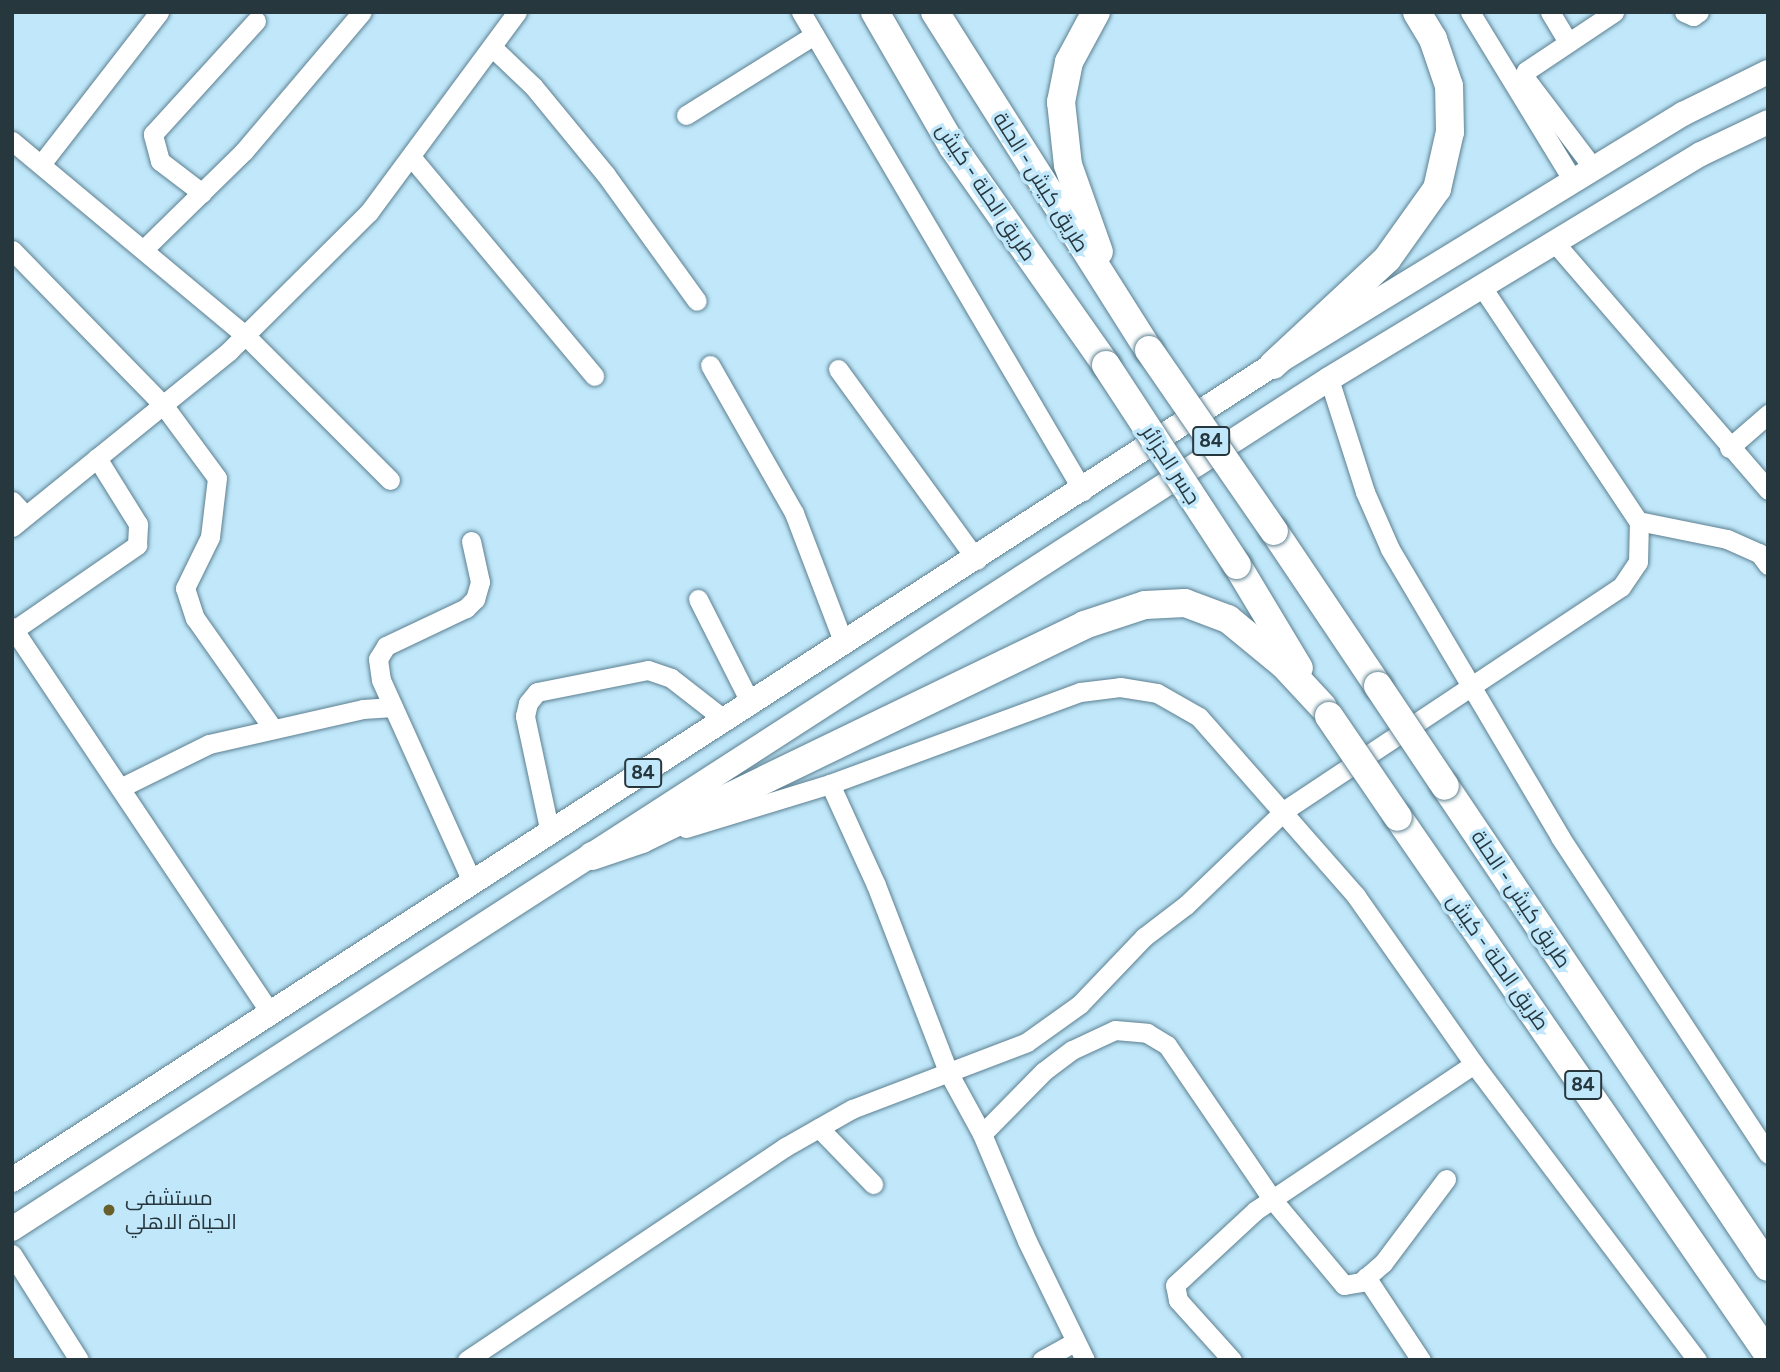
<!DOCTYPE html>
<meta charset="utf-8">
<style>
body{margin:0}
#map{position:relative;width:1780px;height:1372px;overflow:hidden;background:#c0e7fa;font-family:Figtree,Cairo,sans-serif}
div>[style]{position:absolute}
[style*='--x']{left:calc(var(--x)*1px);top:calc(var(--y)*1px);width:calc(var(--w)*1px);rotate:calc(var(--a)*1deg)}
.roads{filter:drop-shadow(0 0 2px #5c8091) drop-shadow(0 0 2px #5c8091)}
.minor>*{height:19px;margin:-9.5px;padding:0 9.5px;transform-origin:9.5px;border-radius:9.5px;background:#fff}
.major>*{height:24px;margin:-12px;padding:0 12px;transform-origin:12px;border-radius:12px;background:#fff}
.highway>*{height:28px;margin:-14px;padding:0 14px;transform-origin:14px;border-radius:14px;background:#fff}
.bridges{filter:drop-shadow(0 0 2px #5c8091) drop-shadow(0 0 2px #5c8091)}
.highway-bridge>*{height:28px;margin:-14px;padding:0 14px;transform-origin:14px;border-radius:14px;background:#fff}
.dots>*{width:19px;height:19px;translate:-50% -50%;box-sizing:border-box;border:4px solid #c0e7fa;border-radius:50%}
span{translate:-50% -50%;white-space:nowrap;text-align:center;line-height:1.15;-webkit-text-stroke:7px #c0e7fa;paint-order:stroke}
.shield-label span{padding:2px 5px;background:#c0e7fa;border:2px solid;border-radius:5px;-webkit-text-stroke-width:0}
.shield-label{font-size:19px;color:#27373e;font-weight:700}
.street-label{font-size:21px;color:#27373e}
.poi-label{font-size:21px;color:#27373e}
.left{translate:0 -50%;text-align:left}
.frame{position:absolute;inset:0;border:14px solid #27373e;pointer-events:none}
</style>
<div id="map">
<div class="roads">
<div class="minor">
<div style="--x:801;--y:12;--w:556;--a:59.51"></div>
<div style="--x:1470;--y:12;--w:198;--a:58.6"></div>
<div style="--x:1550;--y:12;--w:35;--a:59"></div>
<div style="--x:1684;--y:12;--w:10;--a:24"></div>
<div style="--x:1693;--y:16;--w:7;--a:-34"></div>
<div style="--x:492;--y:47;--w:57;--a:43.6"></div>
<div style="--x:533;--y:86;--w:115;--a:50.6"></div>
<div style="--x:606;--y:175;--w:155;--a:54.2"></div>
<div style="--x:686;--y:115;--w:151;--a:-32"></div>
<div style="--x:12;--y:141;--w:303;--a:39.8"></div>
<div style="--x:245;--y:335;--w:205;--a:45"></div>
<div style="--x:412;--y:158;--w:284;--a:50.1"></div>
<div style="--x:42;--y:163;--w:191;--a:-52.2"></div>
<div style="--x:1594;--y:169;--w:113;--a:-127.1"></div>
<div style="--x:1526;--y:79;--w:8;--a:-90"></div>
<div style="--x:1526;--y:71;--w:106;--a:-33.8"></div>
<div style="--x:202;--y:193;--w:53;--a:-142.7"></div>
<div style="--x:160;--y:161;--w:28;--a:-105"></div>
<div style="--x:153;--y:134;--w:153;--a:-47.7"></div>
<div style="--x:1555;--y:243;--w:326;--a:49.2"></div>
<div style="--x:144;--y:249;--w:140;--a:-44.4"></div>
<div style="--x:244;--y:151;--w:182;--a:-49.7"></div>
<div style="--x:12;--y:250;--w:218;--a:45.7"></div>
<div style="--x:164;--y:406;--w:89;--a:53.6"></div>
<div style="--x:217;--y:478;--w:59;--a:96.8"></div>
<div style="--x:210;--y:537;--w:57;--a:116.1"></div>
<div style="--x:185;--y:588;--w:32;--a:72"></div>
<div style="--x:195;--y:618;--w:133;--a:54.8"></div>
<div style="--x:1482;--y:287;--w:281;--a:56.3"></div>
<div style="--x:1638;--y:521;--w:91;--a:11.4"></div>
<div style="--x:1727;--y:539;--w:35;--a:24"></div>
<div style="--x:1759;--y:553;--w:15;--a:53"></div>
<div style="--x:710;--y:365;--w:170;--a:60.4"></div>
<div style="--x:794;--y:513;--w:140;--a:69.1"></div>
<div style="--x:838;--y:369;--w:236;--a:54"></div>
<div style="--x:1329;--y:379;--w:119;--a:72.3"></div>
<div style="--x:1365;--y:492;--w:62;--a:66.3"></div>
<div style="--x:1390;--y:549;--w:334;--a:59.4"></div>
<div style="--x:1560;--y:837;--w:379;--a:56.7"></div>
<div style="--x:1729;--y:448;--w:52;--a:-41.1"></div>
<div style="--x:12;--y:501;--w:19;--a:47"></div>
<div style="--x:12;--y:527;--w:279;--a:-39"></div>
<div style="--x:229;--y:351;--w:197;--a:-44.8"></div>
<div style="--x:369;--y:212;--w:249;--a:-53.5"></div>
<div style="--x:471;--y:541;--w:42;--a:77.6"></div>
<div style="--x:480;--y:582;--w:18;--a:106"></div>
<div style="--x:475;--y:599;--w:13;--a:135"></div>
<div style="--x:466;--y:608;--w:89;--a:154.6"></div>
<div style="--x:386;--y:646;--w:15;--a:122"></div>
<div style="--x:378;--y:659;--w:21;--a:82"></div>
<div style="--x:381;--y:680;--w:222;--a:65.7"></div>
<div style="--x:698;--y:599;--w:118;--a:63.2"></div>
<div style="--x:12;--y:627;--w:464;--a:56.2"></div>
<div style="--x:14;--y:630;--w:150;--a:-34.6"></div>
<div style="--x:137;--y:545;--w:21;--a:-87"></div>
<div style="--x:138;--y:524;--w:78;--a:-121.8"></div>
<div style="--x:830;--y:784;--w:111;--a:65.5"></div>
<div style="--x:876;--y:885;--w:200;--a:68.9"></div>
<div style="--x:948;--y:1072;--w:71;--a:61.3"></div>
<div style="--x:982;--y:1134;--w:116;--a:67.2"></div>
<div style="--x:1027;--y:1241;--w:132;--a:64"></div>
<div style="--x:120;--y:788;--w:99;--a:-26.3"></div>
<div style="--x:209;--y:744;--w:158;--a:-12.8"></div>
<div style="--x:363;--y:709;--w:30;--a:-4"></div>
<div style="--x:686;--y:828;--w:151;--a:-17"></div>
<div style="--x:830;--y:784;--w:266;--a:-20.2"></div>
<div style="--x:1080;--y:692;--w:40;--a:-7.1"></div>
<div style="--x:1120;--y:687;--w:37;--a:9"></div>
<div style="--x:1157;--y:693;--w:48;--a:29.7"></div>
<div style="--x:1199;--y:717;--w:238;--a:48.7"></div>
<div style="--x:1356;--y:896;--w:205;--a:54.9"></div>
<div style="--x:1474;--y:1064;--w:371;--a:53"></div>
<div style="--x:550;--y:833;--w:120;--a:-102.1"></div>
<div style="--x:525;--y:716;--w:13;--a:-77"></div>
<div style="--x:528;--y:703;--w:14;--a:-51"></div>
<div style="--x:537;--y:692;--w:113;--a:-11.2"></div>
<div style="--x:648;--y:670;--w:24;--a:19"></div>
<div style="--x:671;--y:678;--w:68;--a:37.9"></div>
<div style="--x:819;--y:1128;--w:78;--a:46"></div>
<div style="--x:982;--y:1134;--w:88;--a:-45.5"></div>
<div style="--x:1044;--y:1071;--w:35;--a:-37"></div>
<div style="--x:1072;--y:1050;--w:47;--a:-24.9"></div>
<div style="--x:1115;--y:1030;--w:32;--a:5"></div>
<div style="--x:1147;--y:1033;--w:23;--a:31"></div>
<div style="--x:1167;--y:1045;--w:186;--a:55.7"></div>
<div style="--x:1272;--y:1199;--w:112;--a:50.1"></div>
<div style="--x:1344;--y:1285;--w:17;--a:-10"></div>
<div style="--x:1361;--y:1282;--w:29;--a:-41"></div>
<div style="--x:1383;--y:1263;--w:105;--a:-53.1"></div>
<div style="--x:12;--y:1254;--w:125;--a:57.7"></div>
<div style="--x:1366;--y:1277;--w:100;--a:56.5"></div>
<div style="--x:467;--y:1360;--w:383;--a:-33.8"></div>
<div style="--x:785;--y:1147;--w:77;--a:-29.6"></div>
<div style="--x:852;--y:1109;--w:187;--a:-20.9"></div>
<div style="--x:1027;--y:1042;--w:65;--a:-35.6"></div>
<div style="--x:1080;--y:1004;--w:93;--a:-46.3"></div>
<div style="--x:1144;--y:937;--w:53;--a:-37.3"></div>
<div style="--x:1186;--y:905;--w:137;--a:-43.8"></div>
<div style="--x:1285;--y:810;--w:403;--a:-33.6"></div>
<div style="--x:1621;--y:587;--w:30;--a:-56"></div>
<div style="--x:1638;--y:562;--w:41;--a:-88.6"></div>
<div style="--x:1042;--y:1360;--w:37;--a:-29"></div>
<div style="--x:1232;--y:1360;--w:81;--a:-132"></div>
<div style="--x:1178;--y:1300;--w:15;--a:-101"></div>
<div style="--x:1175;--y:1285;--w:110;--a:-42.8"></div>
<div style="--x:1256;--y:1210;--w:262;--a:-33.8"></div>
</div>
<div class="major">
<div style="--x:12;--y:1180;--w:1501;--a:-32.88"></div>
<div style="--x:1273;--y:365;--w:481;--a:-31.5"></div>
<div style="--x:1683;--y:114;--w:95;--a:-26.3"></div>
<div style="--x:12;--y:1229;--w:1567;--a:-32.84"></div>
<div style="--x:1329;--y:379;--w:435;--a:-31.2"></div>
<div style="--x:1701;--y:154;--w:74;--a:-25.5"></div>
</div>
<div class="highway">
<div style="--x:875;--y:12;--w:156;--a:60"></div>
<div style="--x:953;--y:147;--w:266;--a:54.9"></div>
<div style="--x:935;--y:12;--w:400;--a:57.7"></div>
<div style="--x:1096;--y:12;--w:57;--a:118.4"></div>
<div style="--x:1069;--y:62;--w:41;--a:101.3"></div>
<div style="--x:1061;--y:102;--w:63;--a:83.7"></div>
<div style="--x:1068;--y:165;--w:92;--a:70.4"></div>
<div style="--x:1273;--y:365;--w:156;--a:-42.9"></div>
<div style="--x:1387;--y:259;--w:86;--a:-54.5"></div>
<div style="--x:1437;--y:189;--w:58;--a:-77.2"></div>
<div style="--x:1450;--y:132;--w:46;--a:-91.2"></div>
<div style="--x:1449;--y:86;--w:50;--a:-108.8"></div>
<div style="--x:1433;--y:39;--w:31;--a:-121"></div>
<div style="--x:1274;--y:531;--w:187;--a:56.1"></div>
<div style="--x:1237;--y:565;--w:120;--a:59"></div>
<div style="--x:1445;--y:786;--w:579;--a:56.12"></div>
<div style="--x:1398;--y:817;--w:652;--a:55.43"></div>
<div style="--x:592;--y:856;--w:53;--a:-18.8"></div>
<div style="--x:642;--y:839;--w:491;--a:-25.8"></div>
<div style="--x:1084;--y:625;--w:64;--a:-18.2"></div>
<div style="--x:1145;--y:605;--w:40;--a:-2.9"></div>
<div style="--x:1185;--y:603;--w:46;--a:20.4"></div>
<div style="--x:1228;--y:619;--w:72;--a:39.4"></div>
<div style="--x:1284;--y:665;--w:57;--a:47.1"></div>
</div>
</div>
<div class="bridges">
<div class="highway-bridge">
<div style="--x:1149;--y:350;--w:220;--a:55.4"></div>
<div style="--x:1106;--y:365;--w:239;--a:56.8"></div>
<div style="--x:1378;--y:686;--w:120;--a:56.2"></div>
<div style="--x:1329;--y:716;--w:122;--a:55.7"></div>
</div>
</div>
<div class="dots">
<div style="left:109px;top:1210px;background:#685f2b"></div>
</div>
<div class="shield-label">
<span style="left:1211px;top:441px">84</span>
<span style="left:643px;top:773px">84</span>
<span style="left:1583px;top:1085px">84</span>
</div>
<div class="street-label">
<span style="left:1041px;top:182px;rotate:58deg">طريق كيش - الحلة</span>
<span style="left:986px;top:192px;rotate:56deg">طريق الحلة - كيش</span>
<span style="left:1171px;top:465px;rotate:57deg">جسر الجزائر</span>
<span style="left:1521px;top:899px;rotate:56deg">طريق كيش - الحلة</span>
<span style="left:1498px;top:962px;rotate:55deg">طريق الحلة - كيش</span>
</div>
<div class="poi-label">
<span class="left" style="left:125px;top:1210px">مستشفى<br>الحياة الاهلي</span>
</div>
<div class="frame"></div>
</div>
